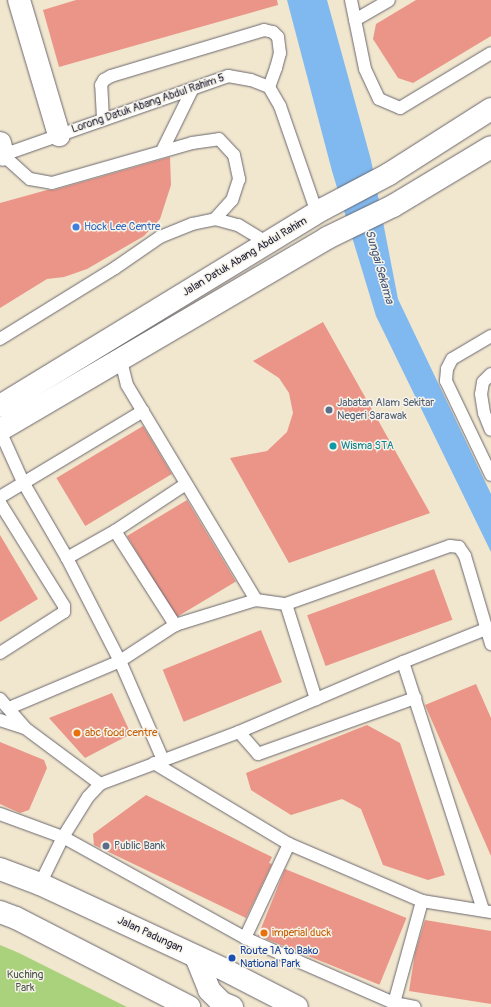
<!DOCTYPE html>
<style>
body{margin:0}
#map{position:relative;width:491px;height:1007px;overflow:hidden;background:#f1e6ce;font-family:Pangolin,sans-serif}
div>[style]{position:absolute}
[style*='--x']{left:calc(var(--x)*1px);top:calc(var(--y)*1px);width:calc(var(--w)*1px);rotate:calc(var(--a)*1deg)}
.green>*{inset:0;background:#aad27c}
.water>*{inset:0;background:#80b9f0}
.building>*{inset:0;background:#ea9588;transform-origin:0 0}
.roads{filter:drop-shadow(0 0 1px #6a676e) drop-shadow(0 0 1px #6a676e)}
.lane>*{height:12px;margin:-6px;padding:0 6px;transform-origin:6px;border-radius:6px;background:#fff}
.street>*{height:22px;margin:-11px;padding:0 11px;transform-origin:11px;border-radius:11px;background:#fff}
.secondary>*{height:22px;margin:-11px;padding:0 11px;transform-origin:11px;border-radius:11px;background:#fff}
.dots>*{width:11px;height:11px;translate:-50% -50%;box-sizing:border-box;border:2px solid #f7f3e8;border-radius:50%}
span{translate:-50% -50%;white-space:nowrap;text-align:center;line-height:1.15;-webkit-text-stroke:3px #f7f3e8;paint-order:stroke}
.street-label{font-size:11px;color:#22223b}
.shop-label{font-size:11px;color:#366cbe}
.left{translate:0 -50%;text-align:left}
.service-label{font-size:11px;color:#4e5e75}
.culture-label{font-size:11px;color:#0d838f}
.food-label{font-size:11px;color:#c56008}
.transit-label{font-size:11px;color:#164399}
.park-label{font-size:11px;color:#4b574e}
.water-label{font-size:12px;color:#43577a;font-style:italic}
</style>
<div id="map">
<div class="green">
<div style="clip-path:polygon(0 945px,19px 953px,127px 1007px,0 1007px)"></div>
</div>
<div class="water">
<div style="clip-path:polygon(287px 0,327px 0,371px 160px,398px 299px,491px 494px,491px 552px,376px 316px,332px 171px)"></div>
</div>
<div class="building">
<div style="clip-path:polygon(76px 0,277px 0,278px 5px,59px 67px,43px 10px)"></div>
<div style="clip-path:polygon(416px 0,491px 0,491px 36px,413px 83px,398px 78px,373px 39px,376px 24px)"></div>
<div style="clip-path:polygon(170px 157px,171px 185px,160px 219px,144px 236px,87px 269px,64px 277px,47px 279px,0 308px,0 203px,47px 190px,54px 190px)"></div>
<div style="clip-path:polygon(323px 322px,430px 513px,289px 563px,230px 458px,267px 451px,287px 432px,293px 413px,289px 393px,279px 378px,253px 361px)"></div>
<div style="left:143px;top:426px;width:56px;height:101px;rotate:59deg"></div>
<div style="left:187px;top:500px;width:95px;height:70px;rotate:59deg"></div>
<div style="clip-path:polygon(0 535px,38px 599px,0 622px)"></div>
<div style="left:434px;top:569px;width:54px;height:135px;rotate:70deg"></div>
<div style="left:261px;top:630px;width:56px;height:106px;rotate:68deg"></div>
<div style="clip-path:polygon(476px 684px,491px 718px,491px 856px,425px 705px)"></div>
<div style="clip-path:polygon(112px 693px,131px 734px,85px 758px,49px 718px)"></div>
<div style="clip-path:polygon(367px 725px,400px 743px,445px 875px,428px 880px,383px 865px,361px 809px,342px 799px,291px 815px,251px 790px,246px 773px)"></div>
<div style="clip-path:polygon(0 742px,44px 760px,47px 768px,29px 810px,20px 813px,0 804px)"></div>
<div style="clip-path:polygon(146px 795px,272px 857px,269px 863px,272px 864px,246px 918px,94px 845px,93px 834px)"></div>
<div style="left:285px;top:869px;width:131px;height:72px;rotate:22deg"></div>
<div style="clip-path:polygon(425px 920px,491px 931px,491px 1004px,409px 991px,415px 953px)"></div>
</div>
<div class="roads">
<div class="lane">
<div style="--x:351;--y:0;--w:70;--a:78.5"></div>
<div style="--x:365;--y:69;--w:33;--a:65"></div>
<div style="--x:379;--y:99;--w:23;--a:23"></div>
<div style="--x:400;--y:108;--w:106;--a:-31.1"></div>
<div style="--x:355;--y:20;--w:39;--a:-30"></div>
<div style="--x:103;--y:119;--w:34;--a:-93"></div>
<div style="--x:101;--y:85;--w:6;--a:-59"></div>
<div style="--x:104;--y:80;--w:8;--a:-30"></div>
<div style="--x:111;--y:76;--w:160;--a:-16.7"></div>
<div style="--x:264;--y:30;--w:9;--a:13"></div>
<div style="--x:273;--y:32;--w:7;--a:45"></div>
<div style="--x:278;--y:37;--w:16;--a:83"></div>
<div style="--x:280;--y:53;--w:16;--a:105"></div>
<div style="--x:276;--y:68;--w:20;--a:110"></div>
<div style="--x:162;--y:151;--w:70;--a:-63.8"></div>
<div style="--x:3;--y:155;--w:36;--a:42"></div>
<div style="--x:30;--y:179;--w:22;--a:10"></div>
<div style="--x:52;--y:183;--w:146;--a:-15.9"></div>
<div style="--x:192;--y:143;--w:27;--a:-8"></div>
<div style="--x:219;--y:139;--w:22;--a:47"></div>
<div style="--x:234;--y:155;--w:25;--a:78"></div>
<div style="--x:239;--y:179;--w:22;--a:108"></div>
<div style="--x:232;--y:200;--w:25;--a:132"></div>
<div style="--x:0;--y:156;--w:242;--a:-19.3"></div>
<div style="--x:228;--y:76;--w:23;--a:10"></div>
<div style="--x:251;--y:80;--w:19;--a:21"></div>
<div style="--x:269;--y:87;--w:22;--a:60"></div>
<div style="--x:280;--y:106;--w:113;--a:70.9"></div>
<div style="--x:491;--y:336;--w:45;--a:149.5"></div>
<div style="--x:452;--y:359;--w:11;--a:117"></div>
<div style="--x:447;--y:369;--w:12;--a:95"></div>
<div style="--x:446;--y:381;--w:104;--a:64.4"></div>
<div style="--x:0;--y:339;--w:135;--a:-31.7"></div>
<div style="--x:115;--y:268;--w:55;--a:-34.6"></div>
<div style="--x:160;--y:237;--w:35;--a:-22"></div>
<div style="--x:192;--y:224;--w:24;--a:-12"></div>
<div style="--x:215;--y:219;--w:24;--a:15"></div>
<div style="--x:238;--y:225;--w:35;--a:31"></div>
<div style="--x:122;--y:358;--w:11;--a:85"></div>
<div style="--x:123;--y:369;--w:16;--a:76"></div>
<div style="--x:127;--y:385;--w:251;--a:59"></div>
<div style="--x:491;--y:374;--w:11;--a:135"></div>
<div style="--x:483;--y:382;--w:12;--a:99"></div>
<div style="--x:481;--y:394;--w:19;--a:81"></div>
<div style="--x:484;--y:413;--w:18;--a:68"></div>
<div style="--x:0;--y:431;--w:56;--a:65.7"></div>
<div style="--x:23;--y:482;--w:88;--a:59.9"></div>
<div style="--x:67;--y:558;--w:116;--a:62.8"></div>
<div style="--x:120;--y:661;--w:108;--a:66.5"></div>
<div style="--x:0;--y:497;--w:167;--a:-31"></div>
<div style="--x:0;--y:503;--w:121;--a:58.1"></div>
<div style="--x:64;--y:606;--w:6;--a:90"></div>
<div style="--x:64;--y:612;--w:76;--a:147.4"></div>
<div style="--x:115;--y:531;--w:112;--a:57.4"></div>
<div style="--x:67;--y:558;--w:55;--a:-29.4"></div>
<div style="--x:115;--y:531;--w:85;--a:-33.5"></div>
<div style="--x:286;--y:604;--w:100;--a:72.5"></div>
<div style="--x:403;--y:662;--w:261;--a:72.1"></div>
<div style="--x:0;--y:699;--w:38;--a:49"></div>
<div style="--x:25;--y:728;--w:94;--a:36.7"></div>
<div style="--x:9;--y:708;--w:121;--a:-22.9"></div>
<div style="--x:120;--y:661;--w:66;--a:-33.2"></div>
<div style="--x:175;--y:625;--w:85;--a:-17.2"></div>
<div style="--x:256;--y:600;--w:30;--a:8"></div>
<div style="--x:286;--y:604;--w:174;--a:-19.5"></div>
<div style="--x:450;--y:546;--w:9;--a:6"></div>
<div style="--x:459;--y:547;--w:11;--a:56"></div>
<div style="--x:465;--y:556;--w:92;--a:73.5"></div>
<div style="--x:0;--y:720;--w:26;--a:18"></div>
<div style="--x:239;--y:732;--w:29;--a:49"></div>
<div style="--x:258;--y:754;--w:167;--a:-19.6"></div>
<div style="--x:154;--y:763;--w:157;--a:31"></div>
<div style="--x:289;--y:844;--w:145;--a:23.2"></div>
<div style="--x:422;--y:901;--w:70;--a:9.1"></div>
<div style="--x:0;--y:814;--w:67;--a:20.1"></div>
<div style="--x:63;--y:837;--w:208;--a:29"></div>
<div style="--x:245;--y:938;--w:163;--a:23.6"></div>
<div style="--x:394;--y:1003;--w:21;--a:11"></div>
<div style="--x:40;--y:884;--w:52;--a:-63.9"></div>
<div style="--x:63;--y:837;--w:47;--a:-58"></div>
<div style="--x:88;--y:797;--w:18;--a:-47"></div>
<div style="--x:100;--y:784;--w:148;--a:-20.5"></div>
<div style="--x:239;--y:732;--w:178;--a:-23.1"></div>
<div style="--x:403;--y:662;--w:89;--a:-21.7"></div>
<div style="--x:245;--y:938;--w:104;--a:-64.9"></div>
<div style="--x:394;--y:1003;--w:106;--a:-74.6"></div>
</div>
<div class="street">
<div style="--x:19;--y:0;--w:141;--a:73.5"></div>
<div style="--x:0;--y:143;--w:12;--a:76"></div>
</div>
<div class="secondary">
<div style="--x:0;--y:406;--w:378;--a:-31.4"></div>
<div style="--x:323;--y:209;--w:75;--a:-27.9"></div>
<div style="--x:389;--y:174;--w:121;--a:-32.5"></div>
<div style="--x:0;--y:430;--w:379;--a:-30.4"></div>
<div style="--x:327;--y:238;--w:73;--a:-25.9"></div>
<div style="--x:393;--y:206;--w:114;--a:-31"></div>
<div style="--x:0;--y:869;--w:43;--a:20.6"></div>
<div style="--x:40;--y:884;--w:202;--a:24.9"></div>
<div style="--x:223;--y:969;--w:83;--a:27.2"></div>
<div style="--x:0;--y:912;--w:17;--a:21"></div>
<div style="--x:16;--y:918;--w:195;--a:27.2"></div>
<div style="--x:196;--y:957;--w:35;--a:68"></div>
<div style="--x:209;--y:990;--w:18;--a:45"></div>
<div style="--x:222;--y:1003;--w:11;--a:22"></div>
</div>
</div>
<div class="dots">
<div style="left:76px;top:227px;background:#3f7fe0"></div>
<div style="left:329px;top:410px;background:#5c6f8a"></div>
<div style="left:333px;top:446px;background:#0f9aa8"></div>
<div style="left:77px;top:733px;background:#e8710a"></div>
<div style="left:106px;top:846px;background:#5c6f8a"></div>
<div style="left:264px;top:933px;background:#e8710a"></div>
<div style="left:232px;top:958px;background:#1a4fb4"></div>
</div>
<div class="street-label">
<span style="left:148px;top:104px;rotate:-19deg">Lorong Datuk Abang Abdul Rahim 5</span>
<span style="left:245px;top:257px;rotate:-31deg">Jalan Datuk Abang Abdul Rahim</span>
<span style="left:150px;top:935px;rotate:25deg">Jalan Padungan</span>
</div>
<div class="shop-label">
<span class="left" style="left:84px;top:227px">Hock Lee Centre</span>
</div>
<div class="service-label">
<span class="left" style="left:337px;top:410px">Jabatan Alam Sekitar<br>Negeri Sarawak</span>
<span class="left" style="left:114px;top:846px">Public Bank</span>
</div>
<div class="culture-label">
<span class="left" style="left:341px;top:446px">Wisma STA</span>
</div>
<div class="food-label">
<span class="left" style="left:85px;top:733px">abc food centre</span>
<span class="left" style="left:272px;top:933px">imperial duck</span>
</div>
<div class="transit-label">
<span class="left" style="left:240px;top:958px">Route 1A to Bako<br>National Park</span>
</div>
<div class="park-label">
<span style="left:25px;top:982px">Kuching<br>Park</span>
</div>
<div class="water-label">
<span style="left:379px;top:267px;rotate:74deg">Sungai Sekama</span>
</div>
</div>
